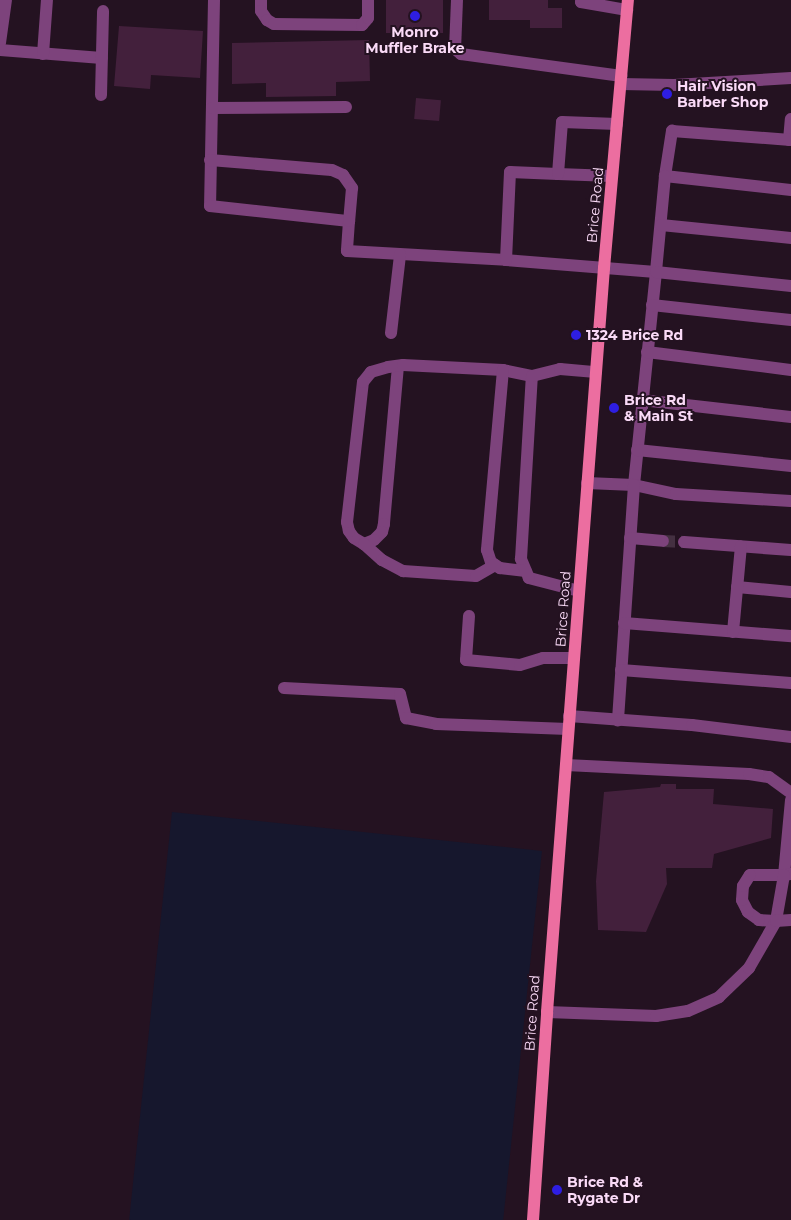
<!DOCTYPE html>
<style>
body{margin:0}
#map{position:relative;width:791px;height:1220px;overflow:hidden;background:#241221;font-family:Montserrat,sans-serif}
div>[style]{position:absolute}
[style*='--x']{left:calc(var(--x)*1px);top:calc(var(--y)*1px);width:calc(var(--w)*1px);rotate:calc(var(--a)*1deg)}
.green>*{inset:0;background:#16172d;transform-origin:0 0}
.building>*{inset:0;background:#43203c;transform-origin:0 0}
.minor-tunnel>*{height:12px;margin-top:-6px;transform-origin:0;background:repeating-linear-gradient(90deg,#443041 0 12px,transparent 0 18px)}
.minor>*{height:12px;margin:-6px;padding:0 6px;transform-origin:6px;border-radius:6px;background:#7d437c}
.major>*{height:12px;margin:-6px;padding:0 6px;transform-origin:6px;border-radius:6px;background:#ec6ea0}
.dots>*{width:14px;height:14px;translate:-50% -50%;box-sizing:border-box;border:2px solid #241221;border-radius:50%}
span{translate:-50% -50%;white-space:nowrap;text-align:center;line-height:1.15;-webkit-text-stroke:4px #241221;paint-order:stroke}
.poi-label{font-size:14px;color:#fadaf7;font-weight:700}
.left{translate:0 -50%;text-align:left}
.street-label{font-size:14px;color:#fadaf7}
</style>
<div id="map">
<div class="green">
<div style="left:172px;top:812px;width:372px;height:410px;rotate:6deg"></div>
</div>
<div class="building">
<div style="left:386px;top:0;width:57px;height:33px"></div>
<div style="clip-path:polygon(489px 0,548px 0,548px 8px,562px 8px,562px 28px,530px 28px,530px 20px,489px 20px)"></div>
<div style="clip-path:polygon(119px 26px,203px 31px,200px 78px,151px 75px,150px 89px,114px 86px)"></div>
<div style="clip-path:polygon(369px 40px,370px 81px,336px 82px,336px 96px,266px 97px,266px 83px,232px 84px,232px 43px)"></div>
<div style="left:416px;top:98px;width:25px;height:21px;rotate:5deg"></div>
<div style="clip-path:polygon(661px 784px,676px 784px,676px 789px,714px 789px,713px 804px,773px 809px,771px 838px,714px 854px,712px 868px,666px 868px,667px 884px,646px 932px,598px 930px,596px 881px,604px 792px,660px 787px)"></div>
</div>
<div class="minor-tunnel">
<div style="--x:663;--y:541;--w:21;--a:3"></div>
</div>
<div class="minor">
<div style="--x:214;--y:0;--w:206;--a:91.1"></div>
<div style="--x:210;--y:206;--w:140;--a:6.2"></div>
<div style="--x:349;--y:221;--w:30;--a:94"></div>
<div style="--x:347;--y:251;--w:159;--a:3.2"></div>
<div style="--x:506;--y:260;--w:150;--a:4.6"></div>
<div style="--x:656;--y:272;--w:214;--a:95.9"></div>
<div style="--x:634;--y:485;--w:43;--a:12.1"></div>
<div style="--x:676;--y:494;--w:115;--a:3.5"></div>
<div style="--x:261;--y:0;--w:11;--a:90"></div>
<div style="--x:261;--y:11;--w:11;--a:56"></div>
<div style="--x:267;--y:20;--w:8;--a:30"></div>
<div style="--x:274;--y:24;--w:88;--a:0.7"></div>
<div style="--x:362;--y:25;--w:9;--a:-49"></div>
<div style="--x:368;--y:18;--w:18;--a:-90"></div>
<div style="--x:457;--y:0;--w:49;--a:92.3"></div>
<div style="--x:455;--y:49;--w:8;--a:40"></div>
<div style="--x:461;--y:54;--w:162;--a:7.8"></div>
<div style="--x:582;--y:0;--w:2;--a:117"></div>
<div style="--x:581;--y:2;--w:47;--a:9.9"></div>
<div style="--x:0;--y:43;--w:43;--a:-82.1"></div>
<div style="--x:0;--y:50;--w:102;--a:4.5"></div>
<div style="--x:43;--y:54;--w:54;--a:-85.8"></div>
<div style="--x:621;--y:84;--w:53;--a:1.1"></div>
<div style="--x:674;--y:85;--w:117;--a:-3.4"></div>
<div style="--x:101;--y:95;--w:84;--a:-88.6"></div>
<div style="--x:212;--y:108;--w:134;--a:-0.4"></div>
<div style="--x:789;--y:140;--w:21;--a:-85"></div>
<div style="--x:210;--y:160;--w:122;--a:4.7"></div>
<div style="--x:332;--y:170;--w:12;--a:24"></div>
<div style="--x:343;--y:175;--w:16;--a:55"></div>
<div style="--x:352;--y:188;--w:33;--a:95"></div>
<div style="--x:558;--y:174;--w:54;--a:2.1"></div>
<div style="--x:665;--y:176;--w:46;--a:-81.2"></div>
<div style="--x:672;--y:131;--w:119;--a:4.3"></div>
<div style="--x:791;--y:190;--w:127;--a:-173.7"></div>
<div style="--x:665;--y:176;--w:96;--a:95.4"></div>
<div style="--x:656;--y:272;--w:136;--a:5.9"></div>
<div style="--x:661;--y:225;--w:131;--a:5.7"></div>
<div style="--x:506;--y:260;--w:88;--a:-87.4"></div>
<div style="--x:510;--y:172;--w:48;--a:2.4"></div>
<div style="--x:558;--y:174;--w:52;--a:-85.6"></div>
<div style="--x:562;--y:122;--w:55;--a:2.1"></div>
<div style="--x:652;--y:305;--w:140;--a:6.2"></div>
<div style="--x:391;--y:333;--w:79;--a:-83.4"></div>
<div style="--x:647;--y:352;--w:145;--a:7.1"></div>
<div style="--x:398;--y:366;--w:159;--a:95.1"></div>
<div style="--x:384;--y:524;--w:8;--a:104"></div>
<div style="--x:382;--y:532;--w:11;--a:135"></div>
<div style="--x:374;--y:540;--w:11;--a:158"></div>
<div style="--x:364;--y:544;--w:12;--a:-149"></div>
<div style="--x:354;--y:538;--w:9;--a:-126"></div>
<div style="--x:349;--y:531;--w:9;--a:-103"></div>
<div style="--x:347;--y:522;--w:141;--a:-83.5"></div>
<div style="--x:363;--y:382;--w:13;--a:-51"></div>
<div style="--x:371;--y:372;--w:18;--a:-16"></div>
<div style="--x:388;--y:367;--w:15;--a:-8"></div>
<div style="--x:403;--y:365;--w:100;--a:2.9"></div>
<div style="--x:503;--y:370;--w:30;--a:12"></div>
<div style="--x:503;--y:370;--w:181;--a:95.1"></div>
<div style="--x:487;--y:550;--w:13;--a:72"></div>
<div style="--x:491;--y:562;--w:11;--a:34"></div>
<div style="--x:500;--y:568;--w:26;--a:7"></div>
<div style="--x:642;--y:400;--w:150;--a:6.5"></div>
<div style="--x:637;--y:450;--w:155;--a:5.9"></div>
<div style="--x:587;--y:483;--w:47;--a:2.4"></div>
<div style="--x:634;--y:485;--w:236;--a:93.9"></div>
<div style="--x:630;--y:538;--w:33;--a:5"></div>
<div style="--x:684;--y:542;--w:107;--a:4.3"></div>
<div style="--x:364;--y:544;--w:24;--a:42"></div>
<div style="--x:382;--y:560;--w:24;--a:28"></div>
<div style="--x:403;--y:571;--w:73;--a:3.9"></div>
<div style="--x:476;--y:576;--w:22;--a:-30"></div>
<div style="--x:737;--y:587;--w:54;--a:5.3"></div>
<div style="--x:579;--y:591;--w:52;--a:-165.4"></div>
<div style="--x:529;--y:578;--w:21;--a:-113"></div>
<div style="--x:521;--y:559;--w:183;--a:-86.6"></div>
<div style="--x:532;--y:376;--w:29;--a:-14"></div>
<div style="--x:560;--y:369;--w:36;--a:5"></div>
<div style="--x:469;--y:616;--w:44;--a:93.9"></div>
<div style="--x:466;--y:660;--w:54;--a:5.3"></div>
<div style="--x:520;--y:665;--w:24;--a:-17"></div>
<div style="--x:543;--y:658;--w:31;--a:0"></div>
<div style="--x:624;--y:623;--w:168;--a:4.5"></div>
<div style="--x:733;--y:632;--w:86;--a:-84.7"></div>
<div style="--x:621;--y:670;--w:170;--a:4.4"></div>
<div style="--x:284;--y:688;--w:116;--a:3"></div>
<div style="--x:400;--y:694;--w:25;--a:76"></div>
<div style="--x:406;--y:718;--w:31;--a:11"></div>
<div style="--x:436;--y:724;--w:132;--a:2.2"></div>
<div style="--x:569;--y:716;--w:123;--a:4.2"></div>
<div style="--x:692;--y:725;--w:100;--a:6.9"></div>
<div style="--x:566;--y:765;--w:183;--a:2.8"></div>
<div style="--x:749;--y:774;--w:20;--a:9"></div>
<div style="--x:769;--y:777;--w:27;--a:36"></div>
<div style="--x:791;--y:800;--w:75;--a:95.3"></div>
<div style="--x:784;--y:875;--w:7;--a:-8"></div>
<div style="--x:750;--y:875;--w:34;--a:0"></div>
<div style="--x:784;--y:875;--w:47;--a:99.9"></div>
<div style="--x:776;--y:921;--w:17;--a:-177"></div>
<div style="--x:759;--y:920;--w:14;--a:-144"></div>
<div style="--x:748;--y:912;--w:13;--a:-117"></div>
<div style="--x:742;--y:900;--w:14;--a:-86"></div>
<div style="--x:743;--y:886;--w:13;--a:-58"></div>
<div style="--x:547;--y:1012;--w:109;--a:2.1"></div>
<div style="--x:656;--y:1016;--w:32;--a:-9"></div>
<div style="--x:688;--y:1011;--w:34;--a:-24"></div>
<div style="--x:719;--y:997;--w:42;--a:-44"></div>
<div style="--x:749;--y:968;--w:54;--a:-60.1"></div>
<div style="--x:776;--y:921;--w:15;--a:-4"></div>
</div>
<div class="major">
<div style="--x:533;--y:1220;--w:208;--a:-86.1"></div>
<div style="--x:547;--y:1012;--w:746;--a:-85.62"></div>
<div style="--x:604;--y:268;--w:269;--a:-84.9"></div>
</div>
<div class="dots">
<div style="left:415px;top:16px;background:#2e1ee2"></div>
<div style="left:667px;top:94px;background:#2e1ee2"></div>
<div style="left:576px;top:335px;background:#2e1ee2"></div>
<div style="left:614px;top:408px;background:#2e1ee2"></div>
<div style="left:557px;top:1190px;background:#2e1ee2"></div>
</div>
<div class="poi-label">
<span style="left:415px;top:40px">Monro<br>Muffler Brake</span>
<span class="left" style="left:677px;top:94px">Hair Vision<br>Barber Shop</span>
<span class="left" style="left:586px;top:335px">1324 Brice Rd</span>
<span class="left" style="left:624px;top:408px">Brice Rd<br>&amp; Main St</span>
<span class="left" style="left:567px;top:1190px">Brice Rd &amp;<br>Rygate Dr</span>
</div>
<div class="street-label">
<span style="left:595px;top:205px;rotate:-85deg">Brice Road</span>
<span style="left:563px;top:609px;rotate:-86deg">Brice Road</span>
<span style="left:532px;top:1013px;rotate:-86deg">Brice Road</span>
</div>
</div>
